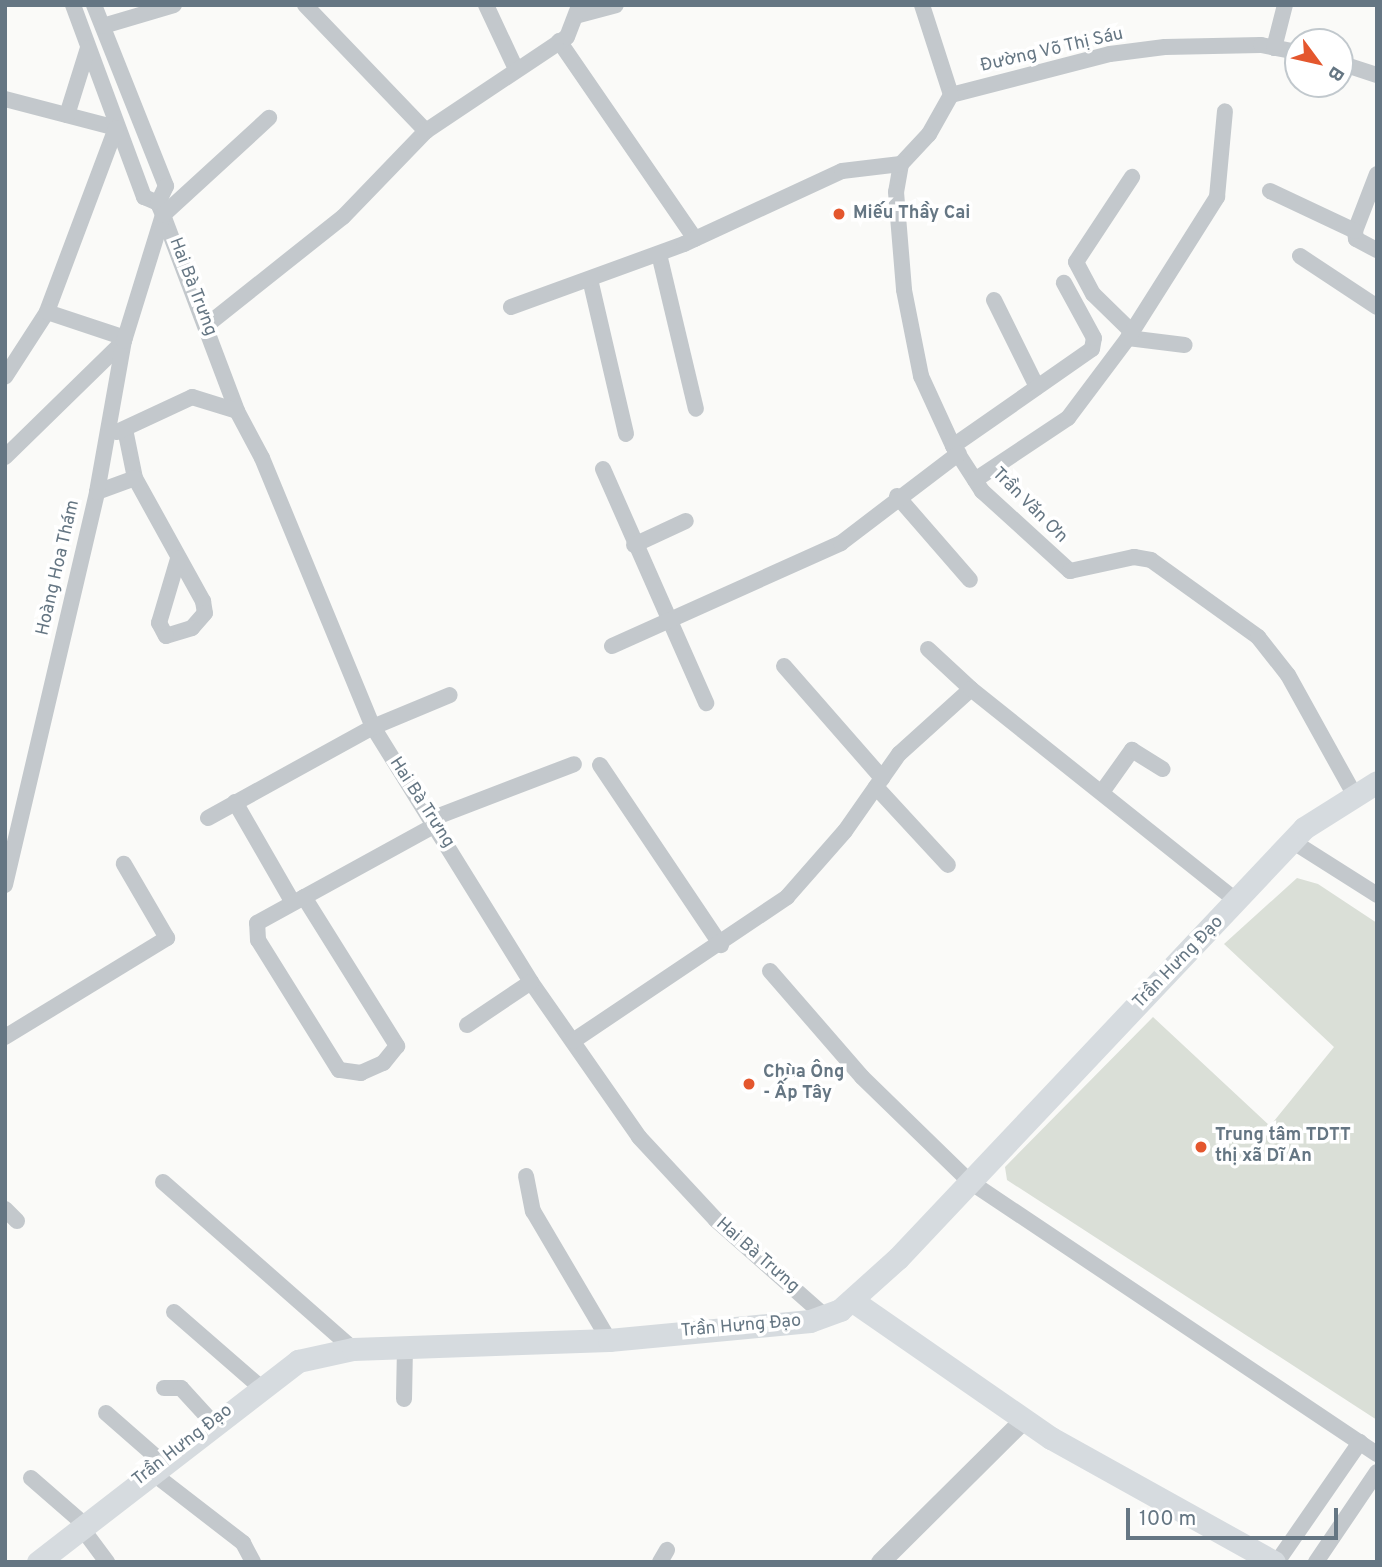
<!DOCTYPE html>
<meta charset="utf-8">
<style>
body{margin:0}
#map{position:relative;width:1382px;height:1567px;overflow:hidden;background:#fafaf8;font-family:Overpass,sans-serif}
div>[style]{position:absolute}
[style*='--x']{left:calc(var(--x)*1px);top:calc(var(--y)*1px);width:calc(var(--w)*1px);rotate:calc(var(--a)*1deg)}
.green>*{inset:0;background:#dadfd7}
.minor>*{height:16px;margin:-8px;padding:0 8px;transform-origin:8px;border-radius:8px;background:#c3c8cc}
.tertiary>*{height:19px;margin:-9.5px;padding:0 9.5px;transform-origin:9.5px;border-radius:9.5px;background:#c3c8cc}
.secondary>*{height:23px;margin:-11.5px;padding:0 11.5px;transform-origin:11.5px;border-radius:11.5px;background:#d6dbdf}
.dots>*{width:19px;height:19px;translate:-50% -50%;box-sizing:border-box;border:4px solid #fff;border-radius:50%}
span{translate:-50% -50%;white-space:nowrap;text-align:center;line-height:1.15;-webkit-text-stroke:7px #fff;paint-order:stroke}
.street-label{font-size:18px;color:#657683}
.poi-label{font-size:18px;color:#657683;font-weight:700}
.left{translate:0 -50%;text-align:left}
.frame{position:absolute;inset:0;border:7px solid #657683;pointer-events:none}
.north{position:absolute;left:1284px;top:28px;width:70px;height:70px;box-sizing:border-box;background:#fff;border:2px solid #c1c8cd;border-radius:50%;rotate:123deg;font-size:19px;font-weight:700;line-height:28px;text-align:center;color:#657683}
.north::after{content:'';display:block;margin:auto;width:24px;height:32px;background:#e4572e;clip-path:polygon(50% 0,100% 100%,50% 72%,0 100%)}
.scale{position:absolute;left:1126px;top:1508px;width:212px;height:32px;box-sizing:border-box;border:4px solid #657683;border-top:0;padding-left:9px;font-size:21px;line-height:24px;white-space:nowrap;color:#657683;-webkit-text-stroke:5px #fff;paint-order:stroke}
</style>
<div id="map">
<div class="green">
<div style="clip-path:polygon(1297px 878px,1318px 884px,1377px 923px,1377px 1420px,1007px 1180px,1005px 1167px,1153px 1017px,1270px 1126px,1334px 1047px,1224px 944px)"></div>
</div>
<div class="minor">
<div style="--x:73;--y:5;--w:205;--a:69.7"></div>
<div style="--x:144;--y:197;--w:15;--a:23"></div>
<div style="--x:158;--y:203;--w:13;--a:67"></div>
<div style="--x:163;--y:215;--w:210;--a:69.3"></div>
<div style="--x:237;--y:411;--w:53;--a:62"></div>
<div style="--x:262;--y:458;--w:291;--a:67.6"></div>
<div style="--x:373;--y:727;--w:300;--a:58.2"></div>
<div style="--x:531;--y:982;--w:189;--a:55.1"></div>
<div style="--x:639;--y:1137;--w:113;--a:47.1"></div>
<div style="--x:716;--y:1220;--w:145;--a:41.4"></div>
<div style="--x:94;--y:5;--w:195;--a:68.3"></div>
<div style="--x:166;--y:186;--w:19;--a:115"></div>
<div style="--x:305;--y:5;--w:175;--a:46.2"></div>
<div style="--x:486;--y:5;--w:68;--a:64.9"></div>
<div style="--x:922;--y:5;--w:95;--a:72.1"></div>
<div style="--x:951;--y:95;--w:164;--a:-14.5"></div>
<div style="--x:1110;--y:54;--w:55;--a:-7.3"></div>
<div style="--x:1165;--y:47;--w:96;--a:-1.2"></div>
<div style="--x:1261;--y:45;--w:38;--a:11"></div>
<div style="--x:579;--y:15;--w:38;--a:-15"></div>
<div style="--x:103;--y:26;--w:74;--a:-16.5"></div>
<div style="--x:559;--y:41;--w:240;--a:55.5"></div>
<div style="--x:1274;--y:48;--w:44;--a:-75.7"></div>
<div style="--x:1340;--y:63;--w:39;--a:18"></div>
<div style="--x:951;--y:95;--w:45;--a:119.4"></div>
<div style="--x:929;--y:134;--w:41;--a:133"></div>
<div style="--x:901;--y:164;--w:28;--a:100"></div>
<div style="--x:896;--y:192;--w:98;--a:85.3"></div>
<div style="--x:904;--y:290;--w:88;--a:78.8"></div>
<div style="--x:921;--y:376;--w:77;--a:65.4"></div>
<div style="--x:953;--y:446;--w:54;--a:57.2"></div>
<div style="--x:982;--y:491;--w:119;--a:42.3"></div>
<div style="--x:1070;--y:571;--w:66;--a:-12.3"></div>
<div style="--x:1134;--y:557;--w:17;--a:10"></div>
<div style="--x:1151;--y:560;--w:132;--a:35.7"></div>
<div style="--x:1258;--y:637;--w:48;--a:51.7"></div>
<div style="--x:1288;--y:675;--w:136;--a:61"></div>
<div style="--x:5;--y:99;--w:115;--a:14.6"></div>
<div style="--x:116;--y:128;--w:197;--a:110.6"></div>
<div style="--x:47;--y:312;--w:77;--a:122.9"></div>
<div style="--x:67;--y:115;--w:70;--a:-72.6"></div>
<div style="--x:1377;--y:174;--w:61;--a:111.1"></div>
<div style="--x:1355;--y:231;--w:8;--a:83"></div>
<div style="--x:1356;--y:239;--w:24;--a:28"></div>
<div style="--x:1270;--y:191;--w:94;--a:25.2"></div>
<div style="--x:659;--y:254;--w:159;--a:76.6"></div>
<div style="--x:1300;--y:256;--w:92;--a:33.5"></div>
<div style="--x:590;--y:279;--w:159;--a:76.9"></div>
<div style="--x:994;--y:300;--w:97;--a:63.7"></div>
<div style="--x:511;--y:307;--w:184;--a:-20"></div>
<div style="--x:684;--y:244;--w:174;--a:-24.8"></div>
<div style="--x:842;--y:171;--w:59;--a:-6.8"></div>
<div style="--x:47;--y:312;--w:82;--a:18.4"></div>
<div style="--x:207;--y:325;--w:174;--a:-38.5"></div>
<div style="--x:343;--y:217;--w:120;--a:-46"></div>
<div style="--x:426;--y:131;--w:169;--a:-33.7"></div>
<div style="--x:567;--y:37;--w:34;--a:-69"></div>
<div style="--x:1132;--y:332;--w:54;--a:-135.7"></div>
<div style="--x:1093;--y:294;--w:36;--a:-118"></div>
<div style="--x:1076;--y:262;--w:102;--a:-56.6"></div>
<div style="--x:1128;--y:338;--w:57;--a:7"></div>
<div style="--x:125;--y:429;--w:50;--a:78.5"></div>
<div style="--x:135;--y:478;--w:141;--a:61.1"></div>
<div style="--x:203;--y:601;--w:12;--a:81"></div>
<div style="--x:205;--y:613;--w:20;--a:131"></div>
<div style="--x:192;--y:628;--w:27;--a:163"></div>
<div style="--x:166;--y:636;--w:15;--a:-118"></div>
<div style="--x:159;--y:623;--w:67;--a:-73.5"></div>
<div style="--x:117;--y:432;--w:83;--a:-25"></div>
<div style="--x:192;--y:397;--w:47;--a:17.3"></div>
<div style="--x:953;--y:446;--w:169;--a:-34.9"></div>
<div style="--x:1092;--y:349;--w:11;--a:-80"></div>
<div style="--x:1094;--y:338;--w:63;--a:-118.6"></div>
<div style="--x:5;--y:457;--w:166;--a:-44.3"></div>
<div style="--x:603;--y:469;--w:256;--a:66.2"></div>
<div style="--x:975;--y:480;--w:112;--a:-33.7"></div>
<div style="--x:1068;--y:418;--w:100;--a:-53.1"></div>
<div style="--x:1128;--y:338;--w:167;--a:-57.7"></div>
<div style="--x:1217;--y:197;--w:86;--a:-84.7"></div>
<div style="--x:97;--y:492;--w:40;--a:-20.2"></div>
<div style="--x:897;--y:496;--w:111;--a:49"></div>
<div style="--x:634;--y:545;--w:57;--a:-24.8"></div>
<div style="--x:612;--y:646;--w:251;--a:-24.2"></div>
<div style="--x:841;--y:543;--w:148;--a:-37.3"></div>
<div style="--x:928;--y:649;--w:59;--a:42.9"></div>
<div style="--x:784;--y:666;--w:149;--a:48.8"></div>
<div style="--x:600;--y:765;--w:217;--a:56.1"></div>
<div style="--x:876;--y:787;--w:106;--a:47.3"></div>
<div style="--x:1102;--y:792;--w:52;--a:-54.5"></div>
<div style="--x:1132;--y:750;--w:36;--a:32"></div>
<div style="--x:235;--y:802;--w:116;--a:60.1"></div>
<div style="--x:208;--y:818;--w:188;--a:-28.9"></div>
<div style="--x:373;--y:727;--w:83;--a:-22.6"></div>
<div style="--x:431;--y:819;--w:153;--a:-21"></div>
<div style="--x:1292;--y:841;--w:101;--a:32.4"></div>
<div style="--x:5;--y:885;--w:404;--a:-76.8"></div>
<div style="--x:97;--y:492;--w:153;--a:-79.9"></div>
<div style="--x:124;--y:341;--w:132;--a:-72.8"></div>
<div style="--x:163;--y:215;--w:144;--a:-42.5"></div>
<div style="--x:304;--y:897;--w:176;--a:58"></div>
<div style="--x:397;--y:1046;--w:22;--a:129"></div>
<div style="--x:383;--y:1063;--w:24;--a:156"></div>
<div style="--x:361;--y:1073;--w:22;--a:-172"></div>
<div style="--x:339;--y:1070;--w:153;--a:-121.9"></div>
<div style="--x:258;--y:940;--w:17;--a:-93"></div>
<div style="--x:257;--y:923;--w:203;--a:-28.8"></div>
<div style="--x:770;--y:971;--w:140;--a:49"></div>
<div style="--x:862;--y:1077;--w:149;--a:44.2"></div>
<div style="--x:969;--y:1181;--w:491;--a:33.8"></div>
<div style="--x:467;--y:1025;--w:77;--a:-33.9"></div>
<div style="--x:5;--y:1037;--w:190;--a:-31.4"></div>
<div style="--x:167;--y:938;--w:86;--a:-120.2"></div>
<div style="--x:573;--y:1041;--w:258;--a:-33.9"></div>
<div style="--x:787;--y:897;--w:88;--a:-48.7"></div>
<div style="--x:845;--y:831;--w:94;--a:-55"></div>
<div style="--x:899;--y:754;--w:97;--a:-42.1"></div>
<div style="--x:971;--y:689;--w:342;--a:38.6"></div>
<div style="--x:526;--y:1176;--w:36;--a:79"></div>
<div style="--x:533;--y:1211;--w:150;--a:59.5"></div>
<div style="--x:163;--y:1182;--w:253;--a:41.3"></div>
<div style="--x:5;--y:1209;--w:17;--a:45"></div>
<div style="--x:174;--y:1312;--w:113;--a:41"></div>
<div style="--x:164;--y:1388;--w:17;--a:0"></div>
<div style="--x:181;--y:1388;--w:46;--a:47.6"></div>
<div style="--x:404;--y:1399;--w:52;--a:-88.9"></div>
<div style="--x:106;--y:1413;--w:74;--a:41.2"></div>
<div style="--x:150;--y:1471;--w:118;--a:37.7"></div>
<div style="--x:243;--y:1543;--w:21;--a:62"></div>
<div style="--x:31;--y:1478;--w:70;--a:41"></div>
<div style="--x:81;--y:1527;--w:44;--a:53.4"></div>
<div style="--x:660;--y:1562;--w:14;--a:-60"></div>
<div style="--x:1277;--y:1562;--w:146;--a:-55.3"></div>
<div style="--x:1316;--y:1562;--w:109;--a:-55.9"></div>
</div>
<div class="tertiary">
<div style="--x:880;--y:1562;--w:202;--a:-44.8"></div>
</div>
<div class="secondary">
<div style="--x:853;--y:1301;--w:241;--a:34.7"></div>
<div style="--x:1051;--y:1438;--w:255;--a:29.1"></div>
<div style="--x:38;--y:1562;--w:329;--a:-37.7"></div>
<div style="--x:298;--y:1361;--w:56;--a:-12.3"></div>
<div style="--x:353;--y:1349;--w:256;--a:-2"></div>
<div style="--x:609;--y:1340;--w:202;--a:-5.4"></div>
<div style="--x:810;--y:1321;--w:32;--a:-20"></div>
<div style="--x:840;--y:1310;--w:78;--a:-41.9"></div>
<div style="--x:898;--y:1258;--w:591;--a:-46.64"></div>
<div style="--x:1304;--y:828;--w:86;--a:-32.2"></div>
</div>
<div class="dots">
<div style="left:839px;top:214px;background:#e4572e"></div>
<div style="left:749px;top:1084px;background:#e4572e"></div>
<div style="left:1201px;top:1147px;background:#e4572e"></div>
</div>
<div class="street-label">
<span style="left:1052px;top:51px;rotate:-13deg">Đường Võ Thị Sáu</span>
<span style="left:192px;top:287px;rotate:69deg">Hai Bà Trưng</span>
<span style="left:1029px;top:506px;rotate:45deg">Trần Văn Ơn</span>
<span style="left:59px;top:568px;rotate:-77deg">Hoàng Hoa Thám</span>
<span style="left:421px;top:803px;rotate:57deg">Hai Bà Trưng</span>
<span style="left:1179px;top:963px;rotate:-46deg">Trần Hưng Đạo</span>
<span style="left:757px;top:1256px;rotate:41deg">Hai Bà Trưng</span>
<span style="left:741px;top:1327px;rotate:-5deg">Trần Hưng Đạo</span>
<span style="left:183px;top:1446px;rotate:-38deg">Trần Hưng Đạo</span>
</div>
<div class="poi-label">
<span class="left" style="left:853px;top:214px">Miếu Thầy Cai</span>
<span class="left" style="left:763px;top:1084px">Chùa Ông<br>- Ấp Tây</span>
<span class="left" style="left:1215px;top:1147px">Trung tâm TDTT<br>thị xã Dĩ An</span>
</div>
<div class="frame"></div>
<div class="north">B</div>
<div class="scale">100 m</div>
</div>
